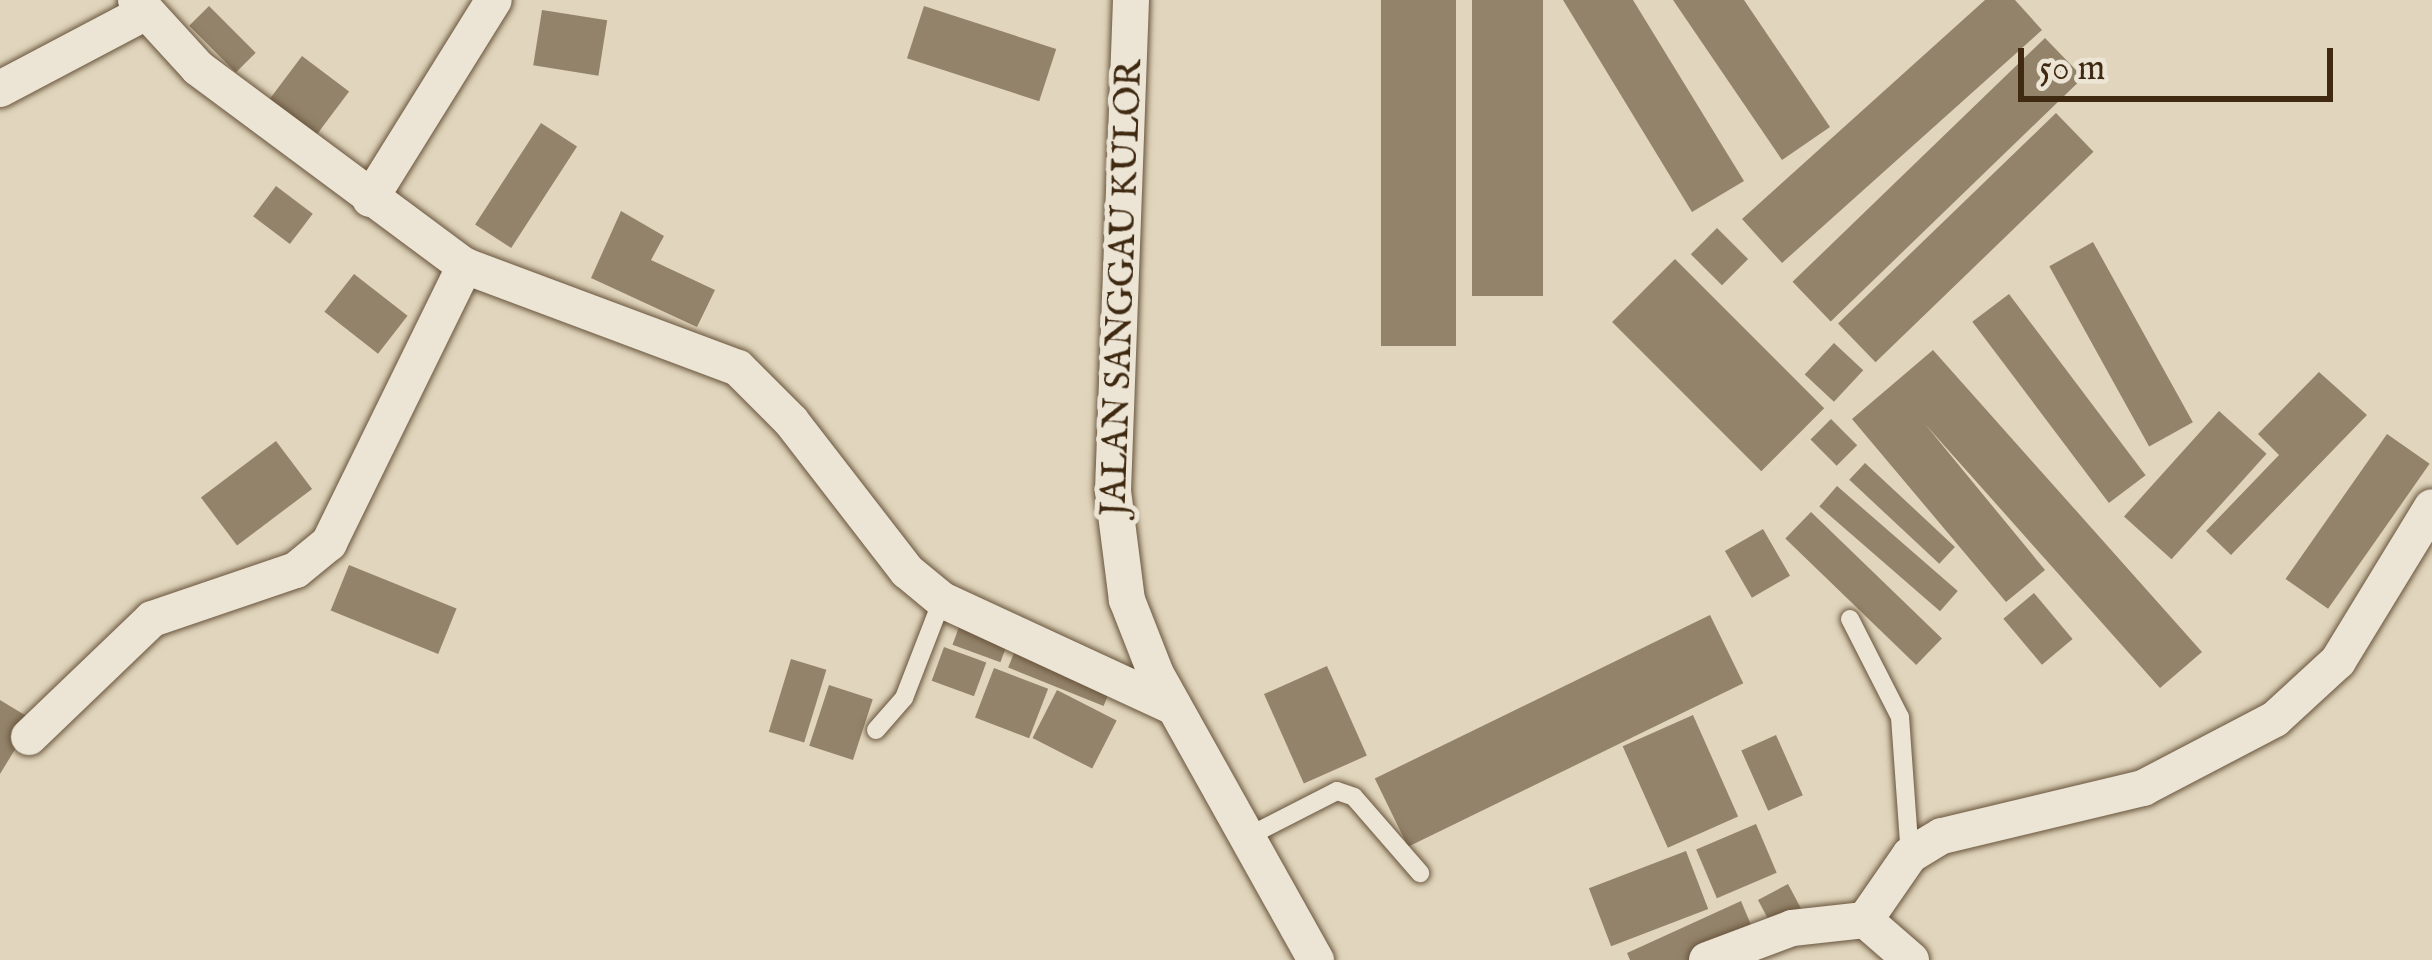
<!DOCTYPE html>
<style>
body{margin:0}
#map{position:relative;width:2432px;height:960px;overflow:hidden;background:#e1d6bd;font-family:"IM FELL English",serif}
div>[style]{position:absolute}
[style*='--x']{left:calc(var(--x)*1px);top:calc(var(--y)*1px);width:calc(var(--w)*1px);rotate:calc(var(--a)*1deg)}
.building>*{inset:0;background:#93836a;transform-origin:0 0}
.roads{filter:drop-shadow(0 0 3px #68543c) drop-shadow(0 0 3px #68543c)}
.service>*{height:18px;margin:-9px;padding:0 9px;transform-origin:9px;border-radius:9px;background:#ece4d4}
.minor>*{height:36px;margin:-18px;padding:0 18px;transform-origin:18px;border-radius:18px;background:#ece4d4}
span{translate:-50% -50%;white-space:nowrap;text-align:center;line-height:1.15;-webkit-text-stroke:10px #ece4d4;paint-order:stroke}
.street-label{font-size:36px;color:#3f2911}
.scale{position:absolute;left:2018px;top:48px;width:315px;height:54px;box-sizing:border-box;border:6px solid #3f2911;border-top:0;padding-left:15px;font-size:36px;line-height:42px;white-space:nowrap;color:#3f2911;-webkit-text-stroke:9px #ece4d4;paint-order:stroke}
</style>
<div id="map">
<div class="building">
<div style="left:1381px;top:0;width:75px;height:346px"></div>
<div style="left:1472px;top:0;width:71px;height:296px"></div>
<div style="clip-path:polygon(1563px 0,1633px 0,1744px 181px,1692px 212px)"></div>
<div style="clip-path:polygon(1673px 0,1744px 0,1830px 127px,1782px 160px)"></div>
<div style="clip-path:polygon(1985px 0,2015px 0,2042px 30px,1782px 263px,1742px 219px)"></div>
<div style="left:209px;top:6px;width:66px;height:28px;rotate:45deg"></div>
<div style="left:924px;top:6px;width:139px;height:55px;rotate:18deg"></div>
<div style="left:542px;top:10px;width:66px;height:56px;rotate:9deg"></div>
<div style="left:2045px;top:38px;width:55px;height:351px;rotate:46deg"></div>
<div style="left:302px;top:56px;width:59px;height:54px;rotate:37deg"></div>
<div style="left:2056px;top:113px;width:54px;height:303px;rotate:46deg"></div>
<div style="left:541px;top:123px;width:43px;height:121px;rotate:33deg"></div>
<div style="left:276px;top:186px;width:46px;height:38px;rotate:37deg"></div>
<div style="clip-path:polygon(621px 211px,664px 236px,651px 260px,715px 290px,697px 327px,591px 278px)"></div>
<div style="left:1717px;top:228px;width:44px;height:37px;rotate:45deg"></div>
<div style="left:2093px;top:242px;width:206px;height:50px;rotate:61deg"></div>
<div style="left:1675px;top:259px;width:211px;height:89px;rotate:45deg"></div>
<div style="left:354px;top:274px;width:68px;height:48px;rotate:38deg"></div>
<div style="left:2009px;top:294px;width:227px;height:46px;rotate:53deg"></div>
<div style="left:1834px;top:343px;width:40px;height:43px;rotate:43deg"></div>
<div style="clip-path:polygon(1933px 350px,2202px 652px,2160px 688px,1925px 424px,2045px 570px,2006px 602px,1852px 419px)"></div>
<div style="clip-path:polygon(2319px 372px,2367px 415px,2231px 555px,2206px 531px,2279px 455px,2258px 434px)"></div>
<div style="left:2219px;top:411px;width:64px;height:142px;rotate:42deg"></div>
<div style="left:1831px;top:419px;width:37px;height:29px;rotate:45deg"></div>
<div style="left:2387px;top:434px;width:52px;height:177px;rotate:35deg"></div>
<div style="left:276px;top:441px;width:60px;height:94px;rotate:53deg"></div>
<div style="left:1865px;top:463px;width:123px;height:23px;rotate:43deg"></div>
<div style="left:1837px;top:486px;width:160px;height:27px;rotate:41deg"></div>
<div style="left:1811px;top:512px;width:182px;height:37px;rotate:44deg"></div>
<div style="left:1763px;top:529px;width:54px;height:44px;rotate:60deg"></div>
<div style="left:349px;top:565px;width:116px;height:49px;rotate:22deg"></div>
<div style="left:2034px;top:593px;width:60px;height:40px;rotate:50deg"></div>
<div style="left:1710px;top:615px;width:76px;height:373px;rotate:64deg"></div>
<div style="left:959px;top:627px;width:51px;height:19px;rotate:20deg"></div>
<div style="left:944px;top:647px;width:45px;height:36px;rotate:20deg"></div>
<div style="left:1016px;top:648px;width:103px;height:21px;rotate:22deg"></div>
<div style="left:791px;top:659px;width:37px;height:76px;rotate:17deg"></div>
<div style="left:1327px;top:666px;width:98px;height:69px;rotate:66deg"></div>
<div style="left:994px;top:668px;width:58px;height:53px;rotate:21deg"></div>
<div style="left:829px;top:685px;width:46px;height:64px;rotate:18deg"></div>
<div style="left:1057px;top:690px;width:67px;height:54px;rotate:27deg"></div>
<div style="clip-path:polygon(0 700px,33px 720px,0 774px)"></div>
<div style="left:1693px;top:715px;width:111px;height:77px;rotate:66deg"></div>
<div style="left:1776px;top:735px;width:66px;height:38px;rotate:66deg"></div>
<div style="left:1756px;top:824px;width:53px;height:65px;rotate:67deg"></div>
<div style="left:1686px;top:851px;width:62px;height:104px;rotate:69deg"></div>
<div style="left:1788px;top:884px;width:30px;height:34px;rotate:62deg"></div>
<div style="clip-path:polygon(1741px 901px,1754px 932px,1691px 960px,1630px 960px,1627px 953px)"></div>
</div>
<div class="roads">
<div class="service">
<div style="--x:1850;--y:619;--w:110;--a:63"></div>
<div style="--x:1900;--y:717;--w:138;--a:85.9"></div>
<div style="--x:876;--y:730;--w:43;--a:-48.8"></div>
<div style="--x:904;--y:698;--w:105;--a:-68.8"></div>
<div style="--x:1247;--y:837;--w:101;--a:-27.1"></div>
<div style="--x:1337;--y:791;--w:18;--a:19"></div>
<div style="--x:1354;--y:797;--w:101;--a:49"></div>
</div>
<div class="minor">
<div style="--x:136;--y:0;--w:92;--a:47.6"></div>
<div style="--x:198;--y:68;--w:332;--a:36.6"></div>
<div style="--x:465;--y:266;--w:291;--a:20.5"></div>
<div style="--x:738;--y:368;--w:75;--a:45"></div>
<div style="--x:791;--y:421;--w:190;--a:52.3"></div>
<div style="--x:907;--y:571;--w:45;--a:39.6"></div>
<div style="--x:942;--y:600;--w:255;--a:24.8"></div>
<div style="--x:1131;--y:0;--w:491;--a:92.1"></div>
<div style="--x:1113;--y:491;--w:110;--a:82.7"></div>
<div style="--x:1127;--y:600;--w:79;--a:68.6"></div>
<div style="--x:1156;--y:674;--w:328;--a:60.8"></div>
<div style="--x:0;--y:89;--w:165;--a:-27.8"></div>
<div style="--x:370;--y:199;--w:234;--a:-58.1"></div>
<div style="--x:29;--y:737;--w:170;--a:-43.8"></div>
<div style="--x:152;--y:619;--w:152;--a:-18.8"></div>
<div style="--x:296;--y:570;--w:43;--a:-39.3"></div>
<div style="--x:329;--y:543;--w:309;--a:-63.9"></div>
<div style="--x:1865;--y:920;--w:61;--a:41"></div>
<div style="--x:1707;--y:960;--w:91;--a:-20.6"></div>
<div style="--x:1792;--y:928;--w:73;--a:-6.3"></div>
<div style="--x:1865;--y:920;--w:79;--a:-55.3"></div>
<div style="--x:1910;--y:855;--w:37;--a:-31"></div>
<div style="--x:1942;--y:836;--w:207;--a:-13.4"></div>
<div style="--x:2143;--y:788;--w:149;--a:-27.6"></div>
<div style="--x:2275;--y:719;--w:86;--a:-42.6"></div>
<div style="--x:2338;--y:661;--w:180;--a:-58.6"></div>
</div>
</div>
<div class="street-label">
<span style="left:1123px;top:288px;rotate:-88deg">JALAN SANGGAU KULOR</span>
</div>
<div class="scale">50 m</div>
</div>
